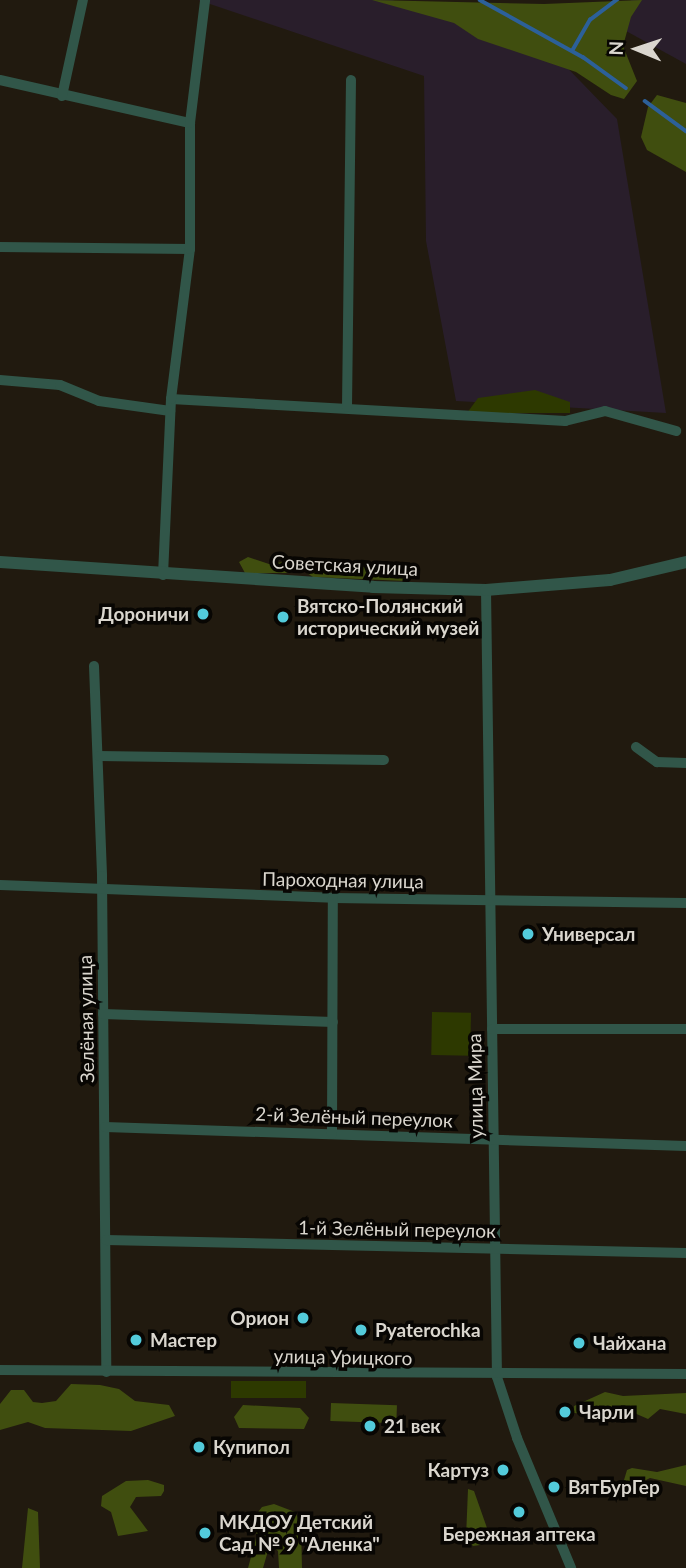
<!DOCTYPE html>
<meta charset="utf-8">
<style>
body{margin:0}
#map{position:relative;width:686px;height:1568px;overflow:hidden;background:#211a0f;font-family:Lato,sans-serif}
div>[style]{position:absolute}
[style*='--x']{left:calc(var(--x)*1px);top:calc(var(--y)*1px);width:calc(var(--w)*1px);rotate:calc(var(--a)*1deg)}
.industrial>*{inset:0;background:#291e2b}
.green>*{inset:0;background:#2d3900;transform-origin:0 0}
.forest>*{inset:0;background:#404e0f;transform-origin:0 0}
.stream>*{height:3.5px;margin:-1.75px;padding:0 1.75px;transform-origin:1.75px;border-radius:1.75px;background:#2c6099}
.minor>*{height:10px;margin:-5px;padding:0 5px;transform-origin:5px;border-radius:5px;background:#315649}
.tertiary>*{height:12px;margin:-6px;padding:0 6px;transform-origin:6px;border-radius:6px;background:#315649}
.dots>*{width:19px;height:19px;translate:-50% -50%;box-sizing:border-box;border:4px solid #080603;border-radius:50%}
span{translate:-50% -50%;white-space:nowrap;text-align:center;line-height:1.15;-webkit-text-stroke:7px #080603;paint-order:stroke}
.street-label{font-size:19px;color:#dad6ce}
.poi-label{font-size:19px;color:#dad6ce;font-weight:700}
.left{translate:0 -50%;text-align:left}
.right{translate:-100% -50%;text-align:right}
.north{position:absolute;left:602px;top:14px;width:70px;height:70px;-webkit-text-stroke:5px #080603;paint-order:stroke;rotate:272deg;font-size:19px;font-weight:700;line-height:28px;text-align:center;color:#dad6ce}
.north::after{content:'';display:block;margin:auto;width:24px;height:32px;background:#dad6ce;clip-path:polygon(50% 0,100% 100%,50% 72%,0 100%)}
</style>
<div id="map">
<div class="industrial">
<div style="clip-path:polygon(198px 0,392px 0,549px 49px,617px 119px,666px 413px,456px 401px,426px 241px,424px 76px)"></div>
<div style="clip-path:polygon(631px 0,686px 0,686px 64px,617px 26px)"></div>
</div>
<div class="green">
<div style="clip-path:polygon(535px 390px,570px 402px,570px 413px,467px 413px,478px 398px)"></div>
<div style="left:432px;top:1012px;width:39px;height:43px;rotate:1deg"></div>
<div style="left:231px;top:1381px;width:75px;height:17px"></div>
</div>
<div class="forest">
<div style="clip-path:polygon(372px 0,544px 4px,642px 0,631px 17px,623px 46px,637px 81px,624px 99px,611px 95px,576px 72px,478px 39px,454px 23px)"></div>
<div style="clip-path:polygon(657px 95px,686px 103px,686px 172px,647px 150px,641px 137px,648px 107px)"></div>
<div style="clip-path:polygon(248px 557px,269px 564px,291px 561px,291px 568px,287px 573px,245px 573px,239px 562px)"></div>
<div style="clip-path:polygon(317px 560px,337px 567px,416px 567px,416px 573px,406px 581px,313px 577px,307px 573px)"></div>
<div style="clip-path:polygon(71px 1384px,100px 1385px,119px 1389px,135px 1401px,169px 1405px,175px 1416px,131px 1431px,45px 1428px,28px 1422px,0 1430px,0 1404px,11px 1390px,24px 1390px,33px 1402px,42px 1403px,56px 1401px)"></div>
<div style="clip-path:polygon(605px 1392px,623px 1396px,686px 1393px,686px 1414px,660px 1409px,648px 1419px,632px 1412px,623px 1417px,574px 1413px,574px 1406px)"></div>
<div style="left:331px;top:1403px;width:66px;height:18px;rotate:2deg"></div>
<div style="clip-path:polygon(243px 1405px,300px 1408px,309px 1418px,304px 1429px,239px 1428px,234px 1417px)"></div>
<div style="clip-path:polygon(686px 1465px,686px 1486px,650px 1478px,636px 1485px,624px 1480px,627px 1470px,632px 1468px,657px 1472px)"></div>
<div style="clip-path:polygon(148px 1480px,164px 1485px,164px 1491px,161px 1496px,136px 1497px,130px 1507px,148px 1531px,118px 1536px,111px 1512px,101px 1506px,102px 1496px,126px 1481px)"></div>
<div style="clip-path:polygon(468px 1489px,474px 1491px,487px 1528px,487px 1540px,480px 1545px,473px 1546px,466px 1538px)"></div>
<div style="clip-path:polygon(274px 1504px,295px 1512px,301px 1524px,302px 1568px,279px 1568px,278px 1551px,270px 1544px,263px 1568px,248px 1568px,257px 1535px,251px 1521px,262px 1507px)"></div>
<div style="clip-path:polygon(28px 1508px,38px 1512px,40px 1568px,22px 1568px)"></div>
</div>
<div class="stream">
<div style="--x:480;--y:0;--w:118;--a:29"></div>
<div style="--x:583;--y:57;--w:53;--a:35.8"></div>
<div style="--x:572;--y:51;--w:36;--a:-60"></div>
<div style="--x:590;--y:20;--w:34;--a:-37"></div>
<div style="--x:645;--y:101;--w:51;--a:36.2"></div>
</div>
<div class="minor">
<div style="--x:0;--y:80;--w:195;--a:12.8"></div>
<div style="--x:62;--y:96;--w:98;--a:-77.7"></div>
<div style="--x:0;--y:247;--w:190;--a:0.6"></div>
<div style="--x:0;--y:380;--w:60;--a:4.8"></div>
<div style="--x:60;--y:385;--w:42;--a:22.3"></div>
<div style="--x:99;--y:401;--w:72;--a:8"></div>
<div style="--x:171;--y:399;--w:395;--a:3.2"></div>
<div style="--x:565;--y:421;--w:41;--a:-14"></div>
<div style="--x:605;--y:411;--w:74;--a:15.7"></div>
<div style="--x:347;--y:407;--w:327;--a:-89.3"></div>
<div style="--x:163;--y:575;--w:176;--a:-87.4"></div>
<div style="--x:171;--y:399;--w:151;--a:-82.8"></div>
<div style="--x:190;--y:249;--w:126;--a:-90"></div>
<div style="--x:190;--y:123;--w:124;--a:-83"></div>
<div style="--x:486;--y:590;--w:787;--a:89.2"></div>
<div style="--x:497;--y:1377;--w:64;--a:71.8"></div>
<div style="--x:517;--y:1438;--w:141;--a:67.4"></div>
<div style="--x:94;--y:666;--w:210;--a:87.8"></div>
<div style="--x:102;--y:876;--w:496;--a:89.5"></div>
<div style="--x:636;--y:747;--w:26;--a:36"></div>
<div style="--x:657;--y:762;--w:29;--a:2"></div>
<div style="--x:99;--y:756;--w:285;--a:0.8"></div>
<div style="--x:0;--y:885;--w:333;--a:2.2"></div>
<div style="--x:333;--y:898;--w:353;--a:0.8"></div>
<div style="--x:103;--y:1014;--w:230;--a:2"></div>
<div style="--x:492;--y:1029;--w:194;--a:0"></div>
<div style="--x:105;--y:1127;--w:581;--a:1.87"></div>
<div style="--x:332;--y:1134;--w:236;--a:-89.8"></div>
<div style="--x:106;--y:1240;--w:580;--a:1.28"></div>
<div style="--x:0;--y:1370;--w:686;--a:0.33"></div>
</div>
<div class="tertiary">
<div style="--x:0;--y:562;--w:374;--a:3.8"></div>
<div style="--x:373;--y:587;--w:113;--a:1.5"></div>
<div style="--x:486;--y:590;--w:124;--a:-4.6"></div>
<div style="--x:610;--y:580;--w:78;--a:-13.3"></div>
</div>
<div class="dots">
<div style="left:203px;top:614px;background:#53cbdb"></div>
<div style="left:283px;top:617px;background:#53cbdb"></div>
<div style="left:528px;top:934px;background:#53cbdb"></div>
<div style="left:303px;top:1318px;background:#53cbdb"></div>
<div style="left:361px;top:1330px;background:#53cbdb"></div>
<div style="left:136px;top:1340px;background:#53cbdb"></div>
<div style="left:579px;top:1343px;background:#53cbdb"></div>
<div style="left:565px;top:1412px;background:#53cbdb"></div>
<div style="left:370px;top:1426px;background:#53cbdb"></div>
<div style="left:199px;top:1447px;background:#53cbdb"></div>
<div style="left:503px;top:1470px;background:#53cbdb"></div>
<div style="left:554px;top:1487px;background:#53cbdb"></div>
<div style="left:519px;top:1512px;background:#53cbdb"></div>
<div style="left:205px;top:1533px;background:#53cbdb"></div>
</div>
<div class="street-label">
<span style="left:345px;top:565px;rotate:3deg">Советская улица</span>
<span style="left:343px;top:880px;rotate:1deg">Пароходная улица</span>
<span style="left:86px;top:1019px;rotate:-91deg">Зелёная улица</span>
<span style="left:475px;top:1086px;rotate:-91deg">улица Мира</span>
<span style="left:354px;top:1117px;rotate:2deg">2-й Зелёный переулок</span>
<span style="left:397px;top:1229px;rotate:1deg">1-й Зелёный переулок</span>
<span style="left:343px;top:1357px;rotate:1deg">улица Урицкого</span>
</div>
<div class="poi-label">
<span class="left" style="left:297px;top:617px">Вятско-Полянский<br>исторический музей</span>
<span class="right" style="left:189px;top:614px">Дороничи</span>
<span class="left" style="left:542px;top:934px">Универсал</span>
<span class="right" style="left:289px;top:1318px">Орион</span>
<span class="left" style="left:375px;top:1330px">Pyaterochka</span>
<span class="left" style="left:150px;top:1340px">Мастер</span>
<span class="left" style="left:593px;top:1343px">Чайхана</span>
<span class="left" style="left:579px;top:1412px">Чарли</span>
<span class="left" style="left:384px;top:1426px">21 век</span>
<span class="left" style="left:213px;top:1447px">Купипол</span>
<span class="right" style="left:489px;top:1470px">Картуз</span>
<span class="left" style="left:568px;top:1487px">ВятБурГер</span>
<span class="left" style="left:219px;top:1533px">МКДОУ Детский<br>Сад № 9 "Аленка"</span>
<span style="left:519px;top:1534px">Бережная аптека</span>
</div>
<div class="north">N</div>
</div>
